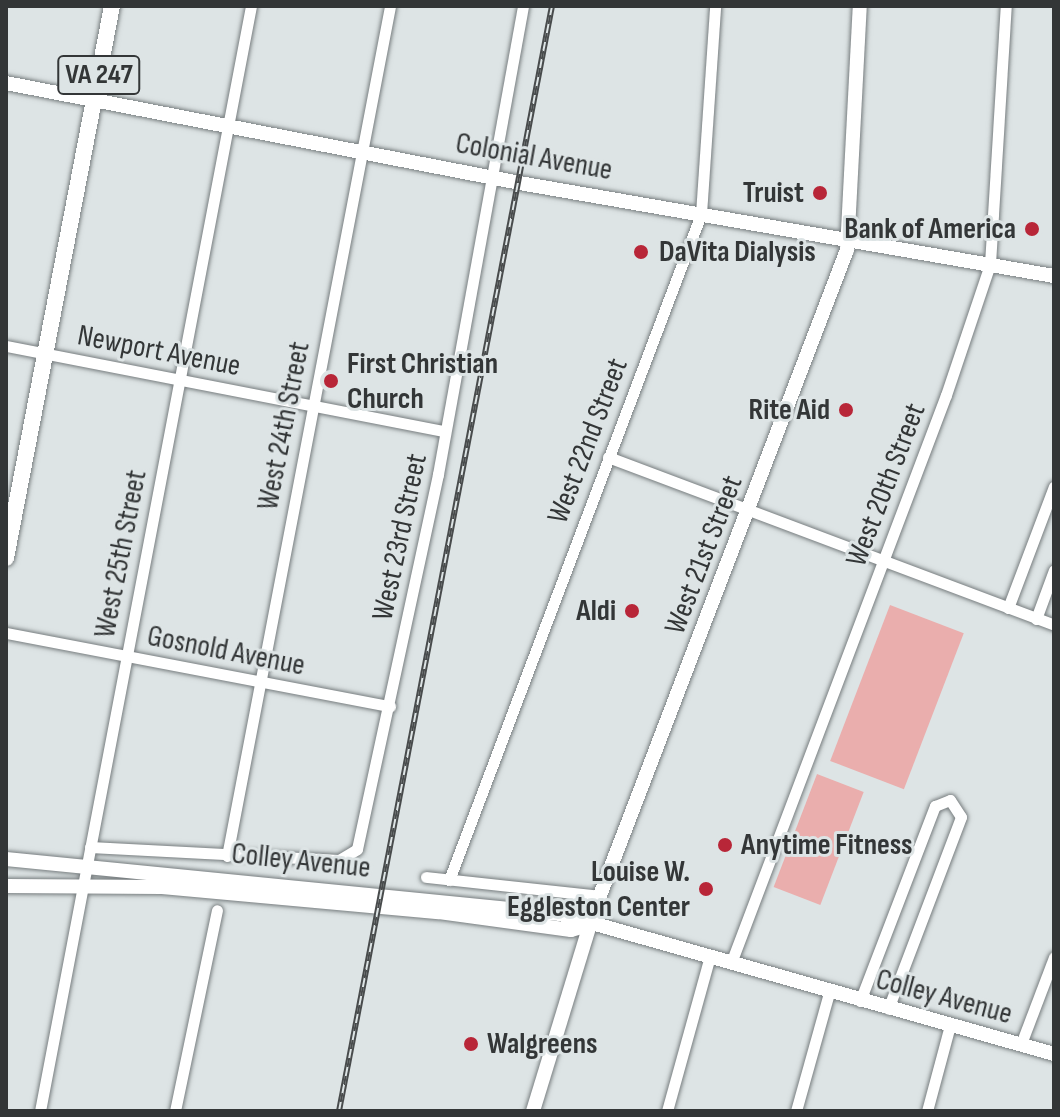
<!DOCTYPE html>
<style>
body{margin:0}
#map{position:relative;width:1060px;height:1117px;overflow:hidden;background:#dde4e5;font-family:"Sofia Sans Condensed",sans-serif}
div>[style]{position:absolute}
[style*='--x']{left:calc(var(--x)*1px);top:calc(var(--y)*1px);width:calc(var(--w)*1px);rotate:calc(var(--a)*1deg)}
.green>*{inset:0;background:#eaaead;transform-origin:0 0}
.roads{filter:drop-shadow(0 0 2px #777d7f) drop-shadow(0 0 2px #777d7f)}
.street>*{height:11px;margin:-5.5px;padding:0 5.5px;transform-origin:5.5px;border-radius:5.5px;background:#fff}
.secondary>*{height:14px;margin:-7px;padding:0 7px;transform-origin:7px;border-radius:7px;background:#fff}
.primary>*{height:16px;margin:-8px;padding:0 8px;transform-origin:8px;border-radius:8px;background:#fff}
.rail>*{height:6px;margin-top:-3px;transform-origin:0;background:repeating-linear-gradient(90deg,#dde4e5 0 9px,#484b4c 0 18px);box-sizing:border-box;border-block:2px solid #484b4c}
.dots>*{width:22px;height:22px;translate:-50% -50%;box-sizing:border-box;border:4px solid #dde4e5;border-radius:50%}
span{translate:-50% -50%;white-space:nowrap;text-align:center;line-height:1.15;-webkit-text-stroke:6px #dde4e5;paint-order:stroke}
.shield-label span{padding:2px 6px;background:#dde4e5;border:2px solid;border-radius:6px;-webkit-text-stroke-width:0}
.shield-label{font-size:28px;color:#333637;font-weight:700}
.street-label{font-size:30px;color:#333637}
.poi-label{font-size:30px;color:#333637;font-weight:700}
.right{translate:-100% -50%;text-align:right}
.left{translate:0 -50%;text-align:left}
.frame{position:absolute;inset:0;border:8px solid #333637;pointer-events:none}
</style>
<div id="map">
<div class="green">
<div style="left:890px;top:605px;width:79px;height:167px;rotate:21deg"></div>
<div style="left:817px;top:774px;width:50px;height:121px;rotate:21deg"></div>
</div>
<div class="roads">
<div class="street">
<div style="--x:6;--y:346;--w:447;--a:11"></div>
<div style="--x:608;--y:457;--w:477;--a:20.6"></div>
<div style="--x:1008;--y:608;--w:130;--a:-69.3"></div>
<div style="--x:1036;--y:619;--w:52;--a:-69.8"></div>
<div style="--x:6;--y:633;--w:391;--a:10.8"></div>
<div style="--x:90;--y:847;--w:249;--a:3"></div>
<div style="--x:339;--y:860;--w:21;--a:-31"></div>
<div style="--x:357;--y:849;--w:384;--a:-77.8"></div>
<div style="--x:438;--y:474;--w:476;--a:-79.7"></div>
<div style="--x:227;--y:856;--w:865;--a:-79.14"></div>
<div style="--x:426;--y:877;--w:175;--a:6.2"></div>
<div style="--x:449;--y:880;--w:712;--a:-69.27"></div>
<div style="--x:701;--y:214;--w:208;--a:-86.1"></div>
<div style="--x:731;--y:963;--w:607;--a:-69.27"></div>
<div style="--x:946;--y:395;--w:138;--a:-71.4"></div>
<div style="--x:990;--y:264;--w:258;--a:-86.5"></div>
<div style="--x:860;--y:1001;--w:209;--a:-69"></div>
<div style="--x:935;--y:806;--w:16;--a:-22"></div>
<div style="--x:950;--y:800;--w:20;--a:57"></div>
<div style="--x:961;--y:817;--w:205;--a:110.8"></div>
<div style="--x:1021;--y:1044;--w:93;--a:-69.2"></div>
<div style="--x:40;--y:1111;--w:1125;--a:-79.19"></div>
<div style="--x:175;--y:1111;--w:205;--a:-78.2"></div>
<div style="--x:667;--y:1111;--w:161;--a:-74.5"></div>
<div style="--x:796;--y:1111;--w:123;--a:-74.4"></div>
<div style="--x:927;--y:1111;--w:89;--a:-75"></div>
</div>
<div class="secondary">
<div style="--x:6;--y:83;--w:529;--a:11.01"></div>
<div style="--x:525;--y:184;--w:537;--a:9.87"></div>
<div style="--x:6;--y:859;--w:557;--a:5.67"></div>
<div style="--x:560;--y:914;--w:513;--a:15.82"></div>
<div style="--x:6;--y:886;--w:156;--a:0.4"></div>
<div style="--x:162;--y:887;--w:278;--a:5.2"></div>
<div style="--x:439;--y:912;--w:133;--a:7.8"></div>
<div style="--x:571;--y:930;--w:19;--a:-16"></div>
<div style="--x:533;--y:1111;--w:209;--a:-73"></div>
<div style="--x:594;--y:911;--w:708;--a:-69.06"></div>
<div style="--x:847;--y:250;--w:244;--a:-87"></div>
</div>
<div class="primary">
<div style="--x:6;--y:558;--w:562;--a:-79.13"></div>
</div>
</div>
<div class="rail">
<div style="--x:339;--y:1111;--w:1125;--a:-79.09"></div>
</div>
<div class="dots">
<div style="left:820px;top:193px;background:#b82638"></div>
<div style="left:1032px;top:229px;background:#b82638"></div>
<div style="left:641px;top:252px;background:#b82638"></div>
<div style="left:331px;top:381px;background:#b82638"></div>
<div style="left:846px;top:410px;background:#b82638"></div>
<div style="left:632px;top:611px;background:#b82638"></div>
<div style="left:725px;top:845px;background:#b82638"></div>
<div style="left:706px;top:889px;background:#b82638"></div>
<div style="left:471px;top:1044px;background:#b82638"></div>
</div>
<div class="shield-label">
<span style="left:99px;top:75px">VA 247</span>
</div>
<div class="street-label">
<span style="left:534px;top:157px;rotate:10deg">Colonial Avenue</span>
<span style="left:159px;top:351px;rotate:11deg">Newport Avenue</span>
<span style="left:284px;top:426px;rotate:-79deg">West 24th Street</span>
<span style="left:588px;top:441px;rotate:-69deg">West 22nd Street</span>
<span style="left:886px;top:485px;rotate:-69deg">West 20th Street</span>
<span style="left:400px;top:537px;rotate:-78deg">West 23rd Street</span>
<span style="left:121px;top:554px;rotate:-79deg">West 25th Street</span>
<span style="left:704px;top:555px;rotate:-69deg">West 21st Street</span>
<span style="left:226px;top:651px;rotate:11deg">Gosnold Avenue</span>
<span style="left:301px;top:861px;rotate:6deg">Colley Avenue</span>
<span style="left:944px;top:997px;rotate:15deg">Colley Avenue</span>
</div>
<div class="poi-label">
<span class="right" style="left:804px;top:193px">Truist</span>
<span class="right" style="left:1016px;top:229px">Bank of America</span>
<span class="left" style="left:659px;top:252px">DaVita Dialysis</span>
<span class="left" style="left:347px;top:381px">First Christian<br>Church</span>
<span class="right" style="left:830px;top:410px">Rite Aid</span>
<span class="right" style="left:616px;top:611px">Aldi</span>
<span class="left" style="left:741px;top:845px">Anytime Fitness</span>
<span class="right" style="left:690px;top:889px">Louise W.<br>Eggleston Center</span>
<span class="left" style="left:487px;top:1044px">Walgreens</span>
</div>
<div class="frame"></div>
</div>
